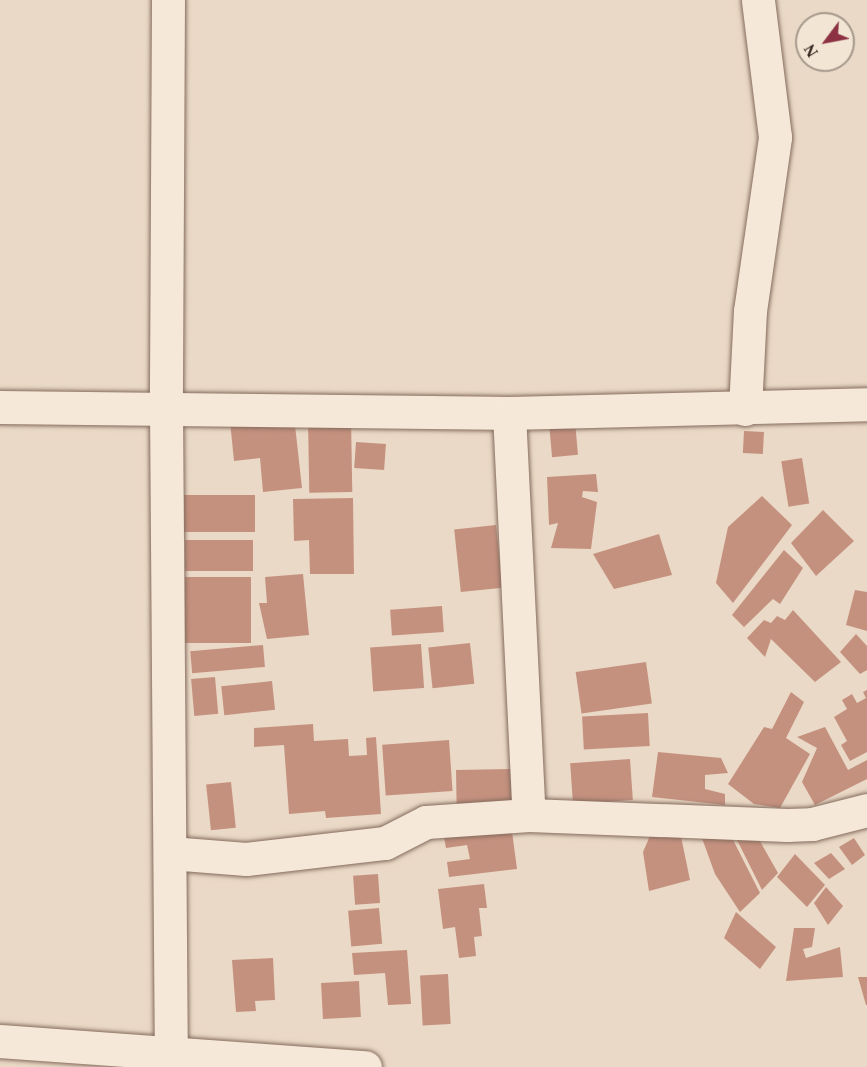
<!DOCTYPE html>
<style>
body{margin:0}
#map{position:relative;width:867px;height:1067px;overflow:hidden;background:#ead9c6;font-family:Georgia,serif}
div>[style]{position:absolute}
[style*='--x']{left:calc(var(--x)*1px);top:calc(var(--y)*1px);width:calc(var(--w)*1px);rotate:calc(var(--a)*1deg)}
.building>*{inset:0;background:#c5917f;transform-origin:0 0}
.roads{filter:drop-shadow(0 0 2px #846b5d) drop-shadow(0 0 2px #846b5d)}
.street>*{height:33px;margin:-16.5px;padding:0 16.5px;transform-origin:16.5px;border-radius:16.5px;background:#f6e8d8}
.secondary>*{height:33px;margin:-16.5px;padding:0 16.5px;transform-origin:16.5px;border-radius:16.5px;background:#f6e8d8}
span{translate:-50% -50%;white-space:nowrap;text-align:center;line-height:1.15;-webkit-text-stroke:4.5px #f2e5d4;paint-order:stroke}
.north{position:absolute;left:795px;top:12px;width:60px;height:60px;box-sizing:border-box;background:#f2e5d4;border:2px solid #a6998c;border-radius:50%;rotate:238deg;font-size:16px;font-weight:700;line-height:24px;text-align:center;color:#352720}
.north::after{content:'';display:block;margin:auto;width:21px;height:27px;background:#8d3242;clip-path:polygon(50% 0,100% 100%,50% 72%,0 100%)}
</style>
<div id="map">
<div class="building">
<div style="clip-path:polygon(294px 416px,302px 488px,263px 492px,260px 458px,234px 461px,230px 421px)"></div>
<div style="left:351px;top:418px;width:74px;height:43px;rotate:89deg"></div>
<div style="left:575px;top:421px;width:34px;height:26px;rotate:85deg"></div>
<div style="left:744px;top:431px;width:20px;height:22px;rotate:3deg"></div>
<div style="left:356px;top:442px;width:30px;height:26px;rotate:4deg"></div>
<div style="left:802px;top:458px;width:46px;height:21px;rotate:81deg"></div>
<div style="clip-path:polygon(596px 474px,598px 492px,583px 491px,582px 497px,597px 502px,591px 549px,551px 548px,558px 523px,549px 525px,547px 477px)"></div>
<div style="left:184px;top:495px;width:71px;height:37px"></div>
<div style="clip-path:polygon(762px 496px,792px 525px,733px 603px,716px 583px,728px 527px)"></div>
<div style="clip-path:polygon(353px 498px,354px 574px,310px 574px,309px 540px,294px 541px,293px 499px)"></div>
<div style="clip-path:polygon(823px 510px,854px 541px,816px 576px,791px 543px)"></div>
<div style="left:496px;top:525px;width:63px;height:42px;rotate:84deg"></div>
<div style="clip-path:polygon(659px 534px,672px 575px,614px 589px,593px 554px)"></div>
<div style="left:185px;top:540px;width:68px;height:31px"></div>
<div style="clip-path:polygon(784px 550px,803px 568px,780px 604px,773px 599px,744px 627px,732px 615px)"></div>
<div style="clip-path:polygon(303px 574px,309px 635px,267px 639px,259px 603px,267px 603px,265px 577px)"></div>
<div style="left:185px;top:577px;width:66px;height:66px"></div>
<div style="clip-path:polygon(855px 590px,867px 592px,867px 631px,846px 625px)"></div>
<div style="left:442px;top:606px;width:26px;height:52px;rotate:86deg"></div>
<div style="clip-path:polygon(793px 610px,841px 662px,815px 682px,771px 639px,765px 657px,747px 638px,764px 620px,771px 623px,777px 616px,785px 620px)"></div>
<div style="clip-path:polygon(856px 634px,867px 646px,867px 670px,860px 674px,840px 652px)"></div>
<div style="left:470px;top:643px;width:41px;height:42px;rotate:84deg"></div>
<div style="left:421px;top:644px;width:44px;height:51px;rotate:86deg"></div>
<div style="left:263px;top:645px;width:22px;height:73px;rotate:85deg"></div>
<div style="left:646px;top:662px;width:42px;height:71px;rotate:82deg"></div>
<div style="left:215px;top:677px;width:37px;height:24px;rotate:85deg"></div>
<div style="left:272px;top:681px;width:29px;height:51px;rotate:84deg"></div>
<div style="clip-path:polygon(867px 690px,867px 752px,850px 761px,841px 745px,847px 741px,834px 717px,847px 709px,842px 700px,852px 694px,857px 703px,866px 698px,863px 692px)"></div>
<div style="clip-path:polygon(791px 692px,804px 702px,786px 738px,810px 754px,780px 808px,754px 804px,728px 784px,764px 727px,772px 729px)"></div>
<div style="left:648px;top:713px;width:33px;height:66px;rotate:87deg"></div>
<div style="clip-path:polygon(313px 724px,314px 741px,348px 739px,349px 756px,367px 755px,366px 738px,376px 737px,381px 814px,326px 818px,325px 811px,289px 814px,284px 745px,254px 747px,254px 728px)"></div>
<div style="clip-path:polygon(825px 727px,848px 770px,867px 760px,867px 779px,815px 805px,802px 782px,817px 748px,797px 737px)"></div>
<div style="left:449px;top:740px;width:51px;height:67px;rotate:86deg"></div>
<div style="clip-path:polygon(658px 752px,721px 758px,728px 773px,705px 775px,705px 789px,725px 794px,725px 805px,652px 797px)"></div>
<div style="left:630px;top:759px;width:41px;height:60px;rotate:86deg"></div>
<div style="left:511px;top:769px;width:39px;height:55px;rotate:89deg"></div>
<div style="left:231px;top:782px;width:46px;height:25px;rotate:84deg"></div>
<div style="clip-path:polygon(511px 824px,517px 869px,449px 877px,447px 862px,470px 859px,467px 845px,446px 848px,443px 832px)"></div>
<div style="clip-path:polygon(679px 827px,690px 880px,649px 891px,643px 852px,653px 829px)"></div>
<div style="clip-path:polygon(699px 830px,728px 830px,760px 893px,740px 912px,715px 874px)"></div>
<div style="clip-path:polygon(732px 830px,756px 834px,778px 873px,762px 890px)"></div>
<div style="clip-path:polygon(854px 838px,865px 855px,852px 865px,839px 847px)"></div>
<div style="clip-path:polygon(831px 853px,845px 869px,829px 879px,814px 863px)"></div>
<div style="clip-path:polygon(795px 854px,825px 885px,807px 907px,777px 877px)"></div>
<div style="left:378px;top:874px;width:29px;height:25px;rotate:86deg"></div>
<div style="clip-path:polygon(484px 884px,487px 908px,479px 908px,482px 936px,474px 937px,476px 956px,459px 958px,455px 927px,443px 929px,438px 889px)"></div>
<div style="clip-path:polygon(826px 887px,843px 906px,828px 925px,814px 903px)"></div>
<div style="left:379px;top:908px;width:36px;height:31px;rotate:85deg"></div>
<div style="clip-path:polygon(736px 912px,776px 947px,760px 969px,724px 938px)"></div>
<div style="clip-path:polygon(794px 928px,815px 928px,812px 947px,803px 949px,806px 958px,840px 947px,843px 977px,786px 981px)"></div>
<div style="clip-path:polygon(407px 950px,411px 1004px,388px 1005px,385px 973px,354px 975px,352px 953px)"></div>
<div style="clip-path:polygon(273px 958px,275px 1000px,255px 1001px,256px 1011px,236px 1012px,232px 960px)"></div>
<div style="left:448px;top:974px;width:50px;height:28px;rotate:87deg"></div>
<div style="clip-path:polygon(858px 977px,867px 977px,867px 1005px,866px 1005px)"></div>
<div style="left:359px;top:981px;width:36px;height:38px;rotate:87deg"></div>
</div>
<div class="roads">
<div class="street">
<div style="--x:0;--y:407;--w:509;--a:0.68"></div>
<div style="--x:509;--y:413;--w:358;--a:-1.4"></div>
<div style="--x:745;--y:409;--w:98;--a:-87.1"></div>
<div style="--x:750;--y:311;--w:176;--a:-81.8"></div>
<div style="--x:775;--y:137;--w:138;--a:-97.1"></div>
<div style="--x:509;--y:413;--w:402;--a:87.2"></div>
<div style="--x:170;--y:853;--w:76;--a:4.5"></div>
<div style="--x:246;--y:859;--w:140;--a:-6.6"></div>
<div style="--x:385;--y:843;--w:46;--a:-27.1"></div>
<div style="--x:426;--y:822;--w:103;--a:-3.9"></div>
<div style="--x:529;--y:815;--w:258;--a:2.2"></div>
<div style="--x:787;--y:825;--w:25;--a:-2"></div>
<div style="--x:812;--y:824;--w:57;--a:-14.3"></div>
<div style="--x:0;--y:1041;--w:366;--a:4.1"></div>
</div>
<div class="secondary">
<div style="--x:168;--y:0;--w:408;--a:90.3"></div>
<div style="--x:166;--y:408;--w:659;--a:89.57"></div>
</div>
</div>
<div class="north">N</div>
</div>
